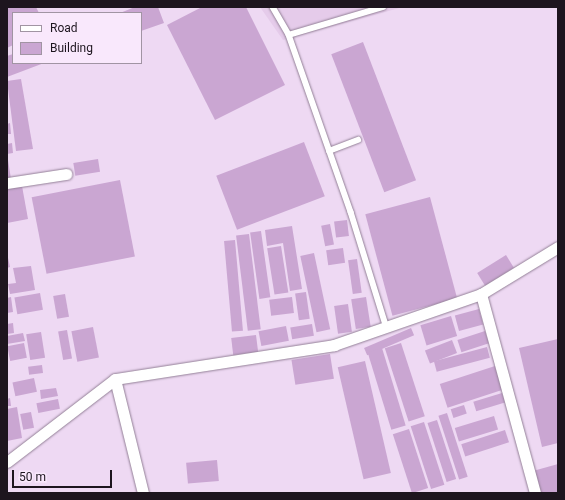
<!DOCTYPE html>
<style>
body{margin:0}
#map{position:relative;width:565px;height:500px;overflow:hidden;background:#eed9f3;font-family:Roboto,sans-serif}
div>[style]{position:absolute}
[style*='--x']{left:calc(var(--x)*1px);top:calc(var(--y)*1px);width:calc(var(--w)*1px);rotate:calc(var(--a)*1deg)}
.built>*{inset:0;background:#e5cbea}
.building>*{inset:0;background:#caa6d2;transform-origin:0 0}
.roads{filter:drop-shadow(0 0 1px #938097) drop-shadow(0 0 1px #938097)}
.lane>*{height:5.5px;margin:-2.75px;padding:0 2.75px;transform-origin:2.75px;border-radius:2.75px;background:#fff}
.street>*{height:11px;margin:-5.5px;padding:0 5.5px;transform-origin:5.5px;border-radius:5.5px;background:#fff}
span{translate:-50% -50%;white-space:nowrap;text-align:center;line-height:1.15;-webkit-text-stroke:3px #f9e8fc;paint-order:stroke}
.frame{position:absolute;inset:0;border:8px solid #1d151e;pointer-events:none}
.legend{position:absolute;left:12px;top:12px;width:130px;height:52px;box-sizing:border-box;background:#f9e8fc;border:1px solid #a194a3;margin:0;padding:5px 7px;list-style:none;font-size:12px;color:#1d151e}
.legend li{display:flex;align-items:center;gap:8px;height:20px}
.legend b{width:20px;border:1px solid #a194a3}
.scale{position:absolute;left:12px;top:470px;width:100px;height:18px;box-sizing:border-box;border:2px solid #1d151e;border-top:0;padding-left:5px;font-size:12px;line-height:14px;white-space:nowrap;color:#1d151e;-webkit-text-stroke:3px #f9e8fc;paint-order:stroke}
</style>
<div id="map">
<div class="built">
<div style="clip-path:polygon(260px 7px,403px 7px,283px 40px)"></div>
</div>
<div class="building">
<div style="clip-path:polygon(7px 7px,36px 7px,39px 13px,13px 13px,13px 45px,7px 48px)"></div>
<div style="clip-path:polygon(135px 7px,158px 7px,164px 23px,141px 31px,141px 13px,120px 13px)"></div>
<div style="clip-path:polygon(202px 7px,246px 7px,285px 85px,215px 120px,167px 25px)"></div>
<div style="left:363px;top:42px;width:148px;height:34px;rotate:69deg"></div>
<div style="clip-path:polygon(13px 54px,13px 63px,44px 63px,7px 77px,7px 56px)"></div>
<div style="clip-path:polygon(21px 79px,33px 149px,16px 151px,7px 81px)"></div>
<div style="clip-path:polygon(10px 123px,11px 134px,7px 134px,7px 124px)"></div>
<div style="left:304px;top:142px;width:58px;height:94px;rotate:69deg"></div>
<div style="clip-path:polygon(12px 143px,13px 153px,7px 154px,7px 144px)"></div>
<div style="left:98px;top:159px;width:13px;height:25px;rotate:81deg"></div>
<div style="clip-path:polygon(8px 160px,11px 179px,7px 180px,7px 161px)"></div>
<div style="left:120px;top:180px;width:78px;height:90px;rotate:79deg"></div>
<div style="clip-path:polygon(22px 186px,28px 219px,7px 223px,7px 188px)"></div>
<div style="left:430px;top:197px;width:105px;height:67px;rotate:75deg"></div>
<div style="left:347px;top:220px;width:16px;height:13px;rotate:83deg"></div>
<div style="left:330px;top:224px;width:21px;height:9px;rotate:79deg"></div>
<div style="clip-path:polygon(292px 226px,302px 289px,290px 291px,283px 243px,267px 246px,265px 230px)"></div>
<div style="left:261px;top:231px;width:67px;height:11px;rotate:82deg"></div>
<div style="left:249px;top:234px;width:96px;height:13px;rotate:83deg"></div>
<div style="left:235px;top:240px;width:91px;height:11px;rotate:85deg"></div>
<div style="left:281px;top:246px;width:47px;height:14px;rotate:81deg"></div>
<div style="left:343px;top:248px;width:15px;height:17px;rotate:82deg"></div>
<div style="clip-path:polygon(7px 253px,10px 267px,7px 268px)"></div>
<div style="left:314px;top:253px;width:78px;height:14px;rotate:78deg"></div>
<div style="left:506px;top:255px;width:15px;height:34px;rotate:58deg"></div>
<div style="left:357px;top:259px;width:34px;height:9px;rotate:82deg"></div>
<div style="clip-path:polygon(31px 266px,35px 290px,10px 294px,8px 284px,16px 283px,13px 268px)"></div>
<div style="left:306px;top:292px;width:27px;height:11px;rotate:82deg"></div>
<div style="left:40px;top:293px;width:17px;height:26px;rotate:80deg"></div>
<div style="left:65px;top:294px;width:23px;height:12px;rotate:80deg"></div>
<div style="clip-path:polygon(11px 297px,13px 312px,7px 313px,7px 298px)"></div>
<div style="left:292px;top:297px;width:16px;height:23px;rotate:83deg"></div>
<div style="left:366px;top:297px;width:30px;height:15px;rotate:81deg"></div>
<div style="left:348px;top:304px;width:28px;height:14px;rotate:82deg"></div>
<div style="left:479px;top:309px;width:16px;height:25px;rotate:75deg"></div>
<div style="left:451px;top:316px;width:21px;height:32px;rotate:73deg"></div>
<div style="clip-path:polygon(13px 323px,14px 333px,7px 334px,7px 324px)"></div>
<div style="left:312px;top:324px;width:12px;height:22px;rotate:81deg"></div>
<div style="left:286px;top:326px;width:15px;height:28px;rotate:79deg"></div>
<div style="left:93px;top:327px;width:31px;height:22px;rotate:79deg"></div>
<div style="left:411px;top:328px;width:8px;height:51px;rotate:67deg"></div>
<div style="left:67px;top:330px;width:29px;height:9px;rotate:80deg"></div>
<div style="left:485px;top:331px;width:13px;height:29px;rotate:72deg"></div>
<div style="left:41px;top:332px;width:26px;height:15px;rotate:81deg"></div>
<div style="clip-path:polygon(23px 333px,25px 341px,7px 344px,7px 336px)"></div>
<div style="left:256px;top:335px;width:17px;height:25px;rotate:83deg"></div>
<div style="clip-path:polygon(558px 339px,558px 443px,542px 447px,519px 348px)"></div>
<div style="left:452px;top:340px;width:14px;height:29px;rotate:69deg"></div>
<div style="left:24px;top:343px;width:15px;height:17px;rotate:79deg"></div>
<div style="left:401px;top:343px;width:77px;height:17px;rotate:72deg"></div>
<div style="left:487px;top:347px;width:11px;height:55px;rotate:75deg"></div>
<div style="left:382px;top:348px;width:81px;height:15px;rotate:73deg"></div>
<div style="left:330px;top:354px;width:25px;height:39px;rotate:81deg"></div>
<div style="left:365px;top:361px;width:115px;height:28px;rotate:77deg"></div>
<div style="left:42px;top:365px;width:8px;height:14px;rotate:83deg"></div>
<div style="left:495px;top:366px;width:25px;height:58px;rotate:72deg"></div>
<div style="left:34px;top:378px;width:14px;height:22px;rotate:78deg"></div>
<div style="clip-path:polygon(56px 388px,58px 396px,41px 399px,40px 390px)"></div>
<div style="left:502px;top:393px;width:10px;height:30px;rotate:73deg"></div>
<div style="clip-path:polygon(10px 398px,11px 406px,7px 406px,7px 399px)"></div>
<div style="left:58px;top:399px;width:10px;height:22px;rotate:79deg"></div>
<div style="left:464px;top:405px;width:9px;height:14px;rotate:72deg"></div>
<div style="clip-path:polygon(17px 407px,22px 438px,7px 441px,7px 409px)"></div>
<div style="left:31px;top:412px;width:16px;height:11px;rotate:79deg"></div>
<div style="left:447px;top:413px;width:67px;height:9px;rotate:72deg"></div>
<div style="left:494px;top:416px;width:14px;height:41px;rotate:73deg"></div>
<div style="left:437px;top:420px;width:62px;height:10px;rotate:72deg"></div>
<div style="left:424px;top:422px;width:66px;height:14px;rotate:72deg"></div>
<div style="left:409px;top:429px;width:62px;height:17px;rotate:72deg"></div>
<div style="left:505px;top:430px;width:13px;height:46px;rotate:72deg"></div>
<div style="left:217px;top:460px;width:21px;height:31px;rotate:85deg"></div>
<div style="clip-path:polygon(558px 464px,558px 493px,539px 493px,533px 471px)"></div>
</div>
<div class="roads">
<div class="lane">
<div style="--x:273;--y:7;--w:32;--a:60"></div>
<div style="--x:289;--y:35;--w:188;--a:70.7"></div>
<div style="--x:351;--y:212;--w:118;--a:72.8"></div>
<div style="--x:289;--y:35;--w:98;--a:-16.6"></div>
<div style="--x:329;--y:151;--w:31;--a:-21"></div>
</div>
<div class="street">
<div style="--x:7;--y:183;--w:60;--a:-8.7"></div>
<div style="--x:481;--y:294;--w:206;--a:74.8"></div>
<div style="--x:115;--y:379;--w:117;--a:76.2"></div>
<div style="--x:7;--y:462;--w:136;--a:-37.5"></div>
<div style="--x:115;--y:379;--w:222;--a:-8.8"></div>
<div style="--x:334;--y:345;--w:156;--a:-19.1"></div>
<div style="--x:481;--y:294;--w:90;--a:-31.4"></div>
</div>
</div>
<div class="frame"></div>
<ul class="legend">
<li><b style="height:5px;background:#fff"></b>Road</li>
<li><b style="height:11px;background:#caa6d2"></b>Building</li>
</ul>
<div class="scale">50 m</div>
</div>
